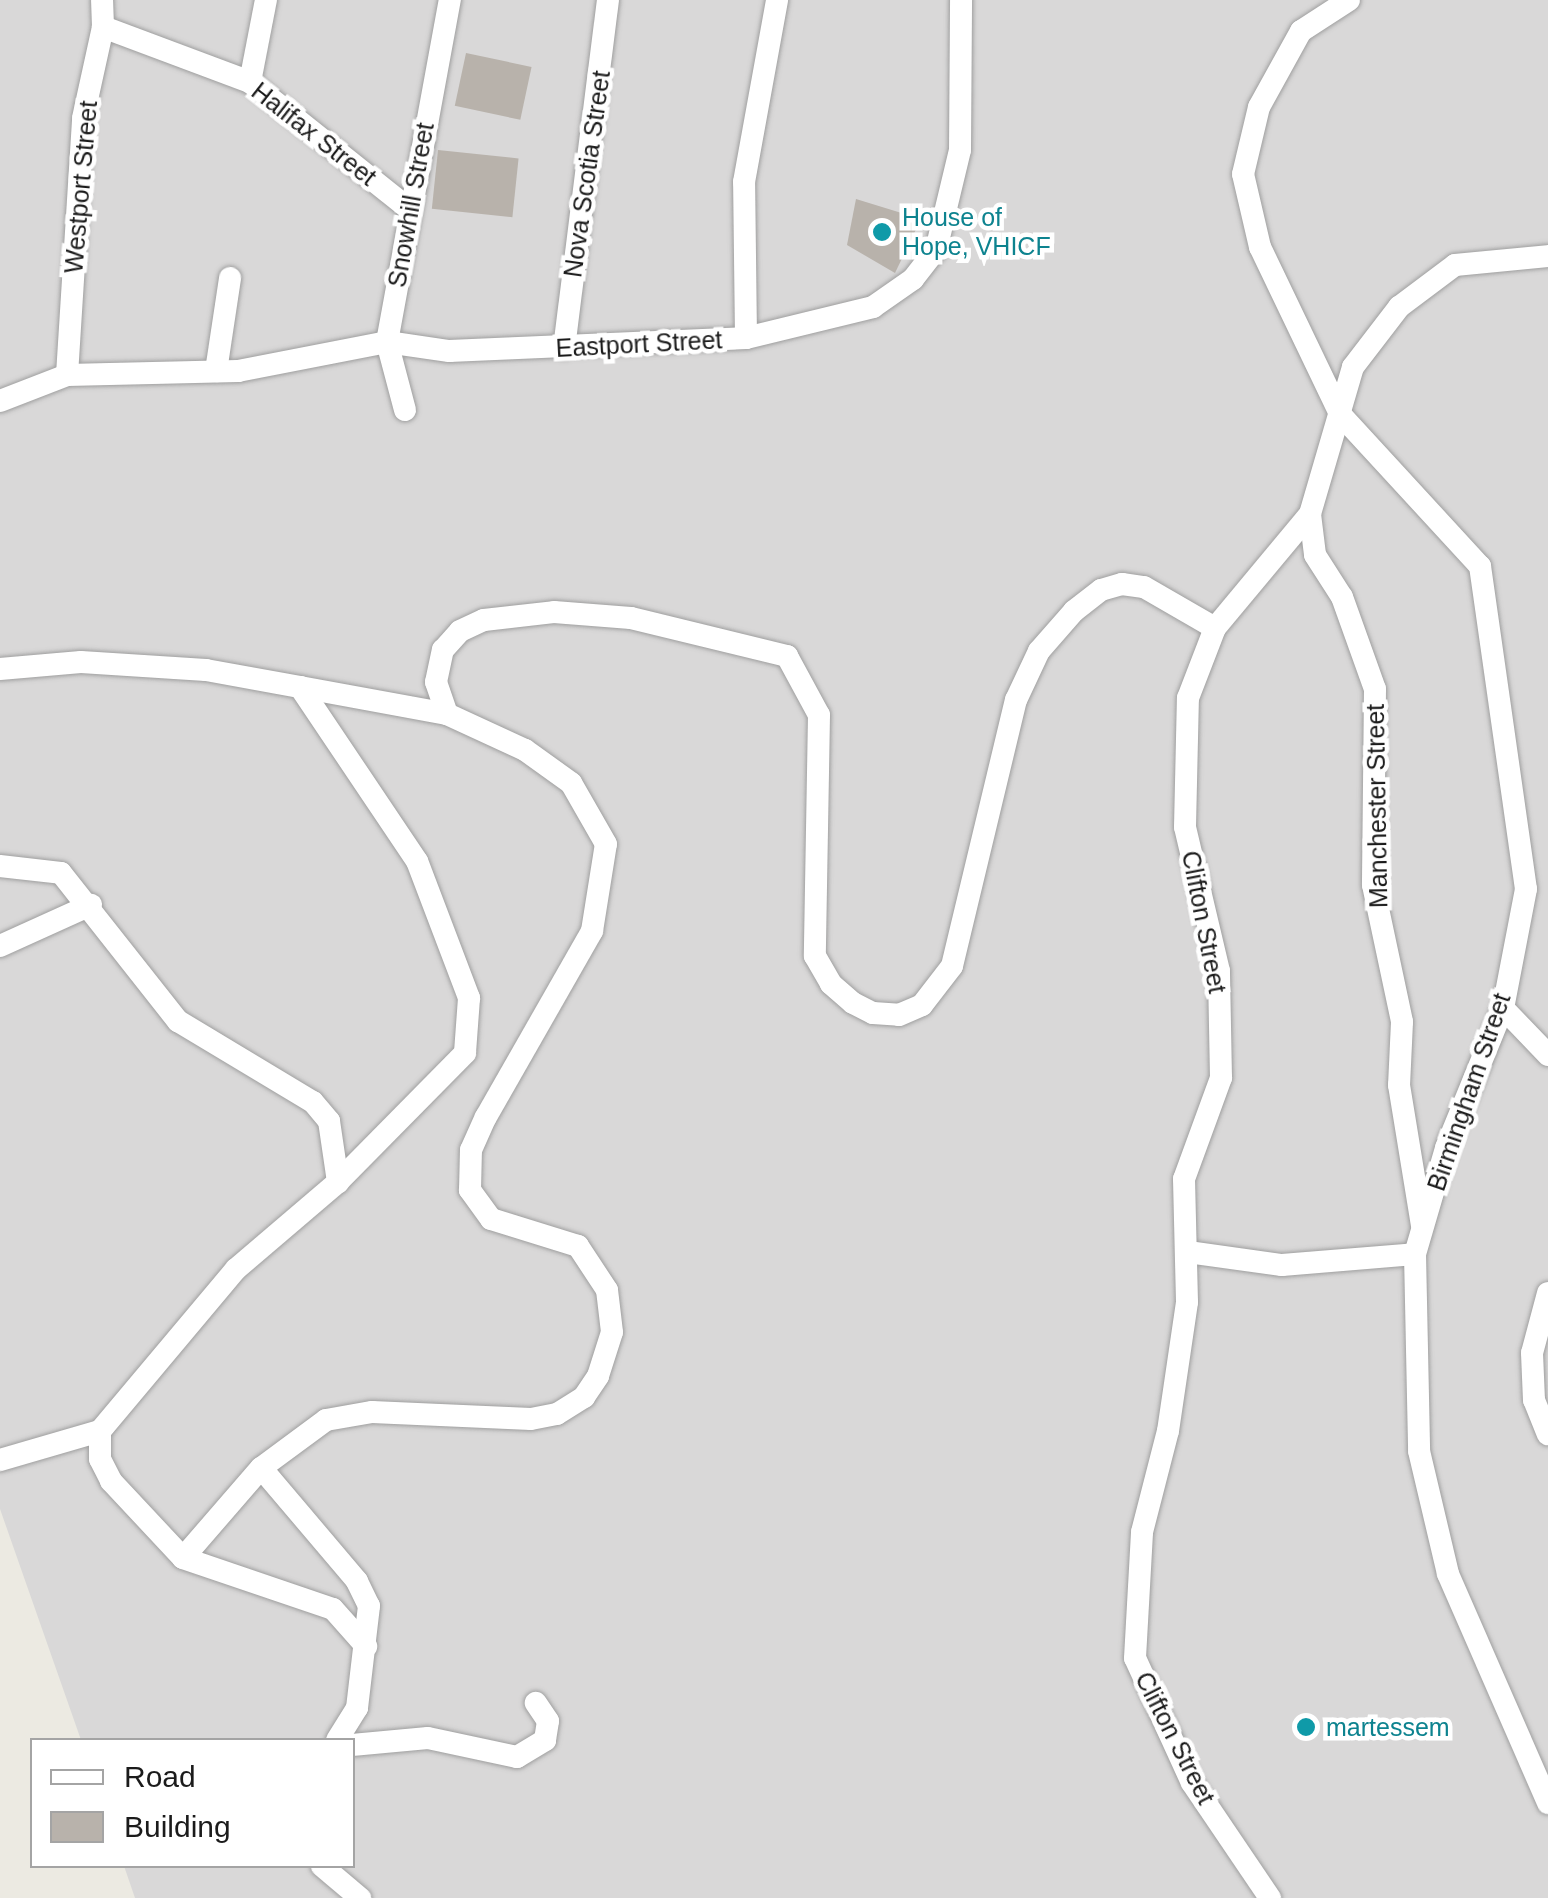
<!DOCTYPE html>
<style>
body{margin:0}
#map{position:relative;width:1548px;height:1898px;overflow:hidden;background:#eceae2;font-family:Arial,sans-serif}
div>[style]{position:absolute}
[style*='--x']{left:calc(var(--x)*1px);top:calc(var(--y)*1px);width:calc(var(--w)*1px);rotate:calc(var(--a)*1deg)}
.residential>*{inset:0;background:#d9d8d8}
.building>*{inset:0;background:#b8b2ab;transform-origin:0 0}
.roads{filter:drop-shadow(0 0 2px #9f9f9f) drop-shadow(0 0 2px #9f9f9f)}
.minor>*{height:22px;margin:-11px;padding:0 11px;transform-origin:11px;border-radius:11px;background:#fff}
.dots>*{width:28px;height:28px;translate:-50% -50%;box-sizing:border-box;border:5px solid #fff;border-radius:50%}
span{translate:-50% -50%;white-space:nowrap;text-align:center;line-height:1.15;-webkit-text-stroke:9px #fff;paint-order:stroke}
.street-label{font-size:25px;color:#1b1b1b}
.culture-label{font-size:25px;color:#0d838f}
.left{translate:0 -50%;text-align:left}
.legend{position:absolute;left:30px;top:1738px;width:325px;height:130px;box-sizing:border-box;background:#fff;border:2px solid #a4a4a4;margin:0;padding:12px 18px;list-style:none;font-size:30px;color:#1b1b1b}
.legend li{display:flex;align-items:center;gap:20px;height:50px}
.legend b{width:50px;border:2px solid #a4a4a4}
</style>
<div id="map">
<div class="residential">
<div style="clip-path:polygon(0 0,1548px 0,1548px 1898px,135px 1898px,124px 1866px,352px 1866px,352px 1740px,81px 1740px,0 1509px)"></div>
</div>
<div class="building">
<div style="left:466px;top:53px;width:67px;height:54px;rotate:12deg"></div>
<div style="left:438px;top:150px;width:81px;height:59px;rotate:6deg"></div>
<div style="clip-path:polygon(856px 199px,921px 219px,895px 273px,847px 245px)"></div>
</div>
<div class="roads">
<div class="minor">
<div style="--x:1349;--y:0;--w:57;--a:147.1"></div>
<div style="--x:1301;--y:31;--w:87;--a:118.9"></div>
<div style="--x:1259;--y:107;--w:69;--a:103.4"></div>
<div style="--x:1243;--y:174;--w:75;--a:76.9"></div>
<div style="--x:1260;--y:247;--w:185;--a:64.4"></div>
<div style="--x:1340;--y:414;--w:207;--a:47.4"></div>
<div style="--x:1480;--y:566;--w:326;--a:81.9"></div>
<div style="--x:1526;--y:889;--w:121;--a:100.9"></div>
<div style="--x:1503;--y:1008;--w:151;--a:112.2"></div>
<div style="--x:1446;--y:1148;--w:110;--a:106.3"></div>
<div style="--x:1415;--y:1254;--w:197;--a:88.8"></div>
<div style="--x:1419;--y:1451;--w:126;--a:76.7"></div>
<div style="--x:1448;--y:1574;--w:250;--a:66.4"></div>
<div style="--x:103;--y:27;--w:157;--a:20.5"></div>
<div style="--x:250;--y:82;--w:202;--a:38.6"></div>
<div style="--x:250;--y:82;--w:84;--a:-79"></div>
<div style="--x:746;--y:338;--w:156;--a:-90.7"></div>
<div style="--x:744;--y:182;--w:185;--a:-79.7"></div>
<div style="--x:564;--y:348;--w:351;--a:-82.8"></div>
<div style="--x:216;--y:371;--w:94;--a:-81.4"></div>
<div style="--x:67;--y:375;--w:257;--a:-86.4"></div>
<div style="--x:83;--y:118;--w:93;--a:-77.6"></div>
<div style="--x:103;--y:27;--w:27;--a:-92"></div>
<div style="--x:0;--y:401;--w:72;--a:-21.2"></div>
<div style="--x:67;--y:375;--w:171;--a:-1.3"></div>
<div style="--x:238;--y:371;--w:152;--a:-11"></div>
<div style="--x:387;--y:342;--w:63;--a:8.3"></div>
<div style="--x:449;--y:351;--w:297;--a:-2.5"></div>
<div style="--x:746;--y:338;--w:131;--a:-13.7"></div>
<div style="--x:873;--y:307;--w:49;--a:-35"></div>
<div style="--x:913;--y:279;--w:37;--a:-52"></div>
<div style="--x:936;--y:250;--w:103;--a:-76.5"></div>
<div style="--x:960;--y:150;--w:150;--a:-89.6"></div>
<div style="--x:405;--y:410;--w:70;--a:-104.8"></div>
<div style="--x:387;--y:342;--w:348;--a:-79.6"></div>
<div style="--x:1310;--y:514;--w:41;--a:83"></div>
<div style="--x:1315;--y:555;--w:50;--a:57.3"></div>
<div style="--x:1342;--y:597;--w:98;--a:70.3"></div>
<div style="--x:1375;--y:689;--w:196;--a:90.6"></div>
<div style="--x:1373;--y:885;--w:140;--a:78"></div>
<div style="--x:1402;--y:1022;--w:63;--a:92.7"></div>
<div style="--x:1399;--y:1085;--w:142;--a:80.7"></div>
<div style="--x:0;--y:669;--w:81;--a:-4.9"></div>
<div style="--x:81;--y:662;--w:125;--a:3.7"></div>
<div style="--x:206;--y:670;--w:96;--a:10.3"></div>
<div style="--x:300;--y:687;--w:210;--a:56.1"></div>
<div style="--x:417;--y:861;--w:147;--a:69.2"></div>
<div style="--x:469;--y:998;--w:55;--a:94.2"></div>
<div style="--x:465;--y:1053;--w:181;--a:134.6"></div>
<div style="--x:338;--y:1182;--w:134;--a:139.5"></div>
<div style="--x:236;--y:1269;--w:212;--a:130"></div>
<div style="--x:100;--y:1431;--w:28;--a:90"></div>
<div style="--x:100;--y:1459;--w:25;--a:63"></div>
<div style="--x:111;--y:1481;--w:105;--a:46.9"></div>
<div style="--x:183;--y:1558;--w:158;--a:18.8"></div>
<div style="--x:333;--y:1609;--w:50;--a:48.3"></div>
<div style="--x:300;--y:687;--w:149;--a:10.4"></div>
<div style="--x:0;--y:866;--w:61;--a:6.5"></div>
<div style="--x:61;--y:873;--w:189;--a:51.7"></div>
<div style="--x:178;--y:1021;--w:157;--a:31"></div>
<div style="--x:313;--y:1102;--w:25;--a:50"></div>
<div style="--x:329;--y:1121;--w:62;--a:81.6"></div>
<div style="--x:0;--y:946;--w:100;--a:-24.3"></div>
<div style="--x:1503;--y:1008;--w:65;--a:46.2"></div>
<div style="--x:1188;--y:1252;--w:95;--a:7.9"></div>
<div style="--x:1282;--y:1265;--w:133;--a:-4.7"></div>
<div style="--x:1548;--y:1293;--w:62;--a:104.9"></div>
<div style="--x:1532;--y:1353;--w:47;--a:87.6"></div>
<div style="--x:1534;--y:1400;--w:37;--a:68"></div>
<div style="--x:0;--y:1460;--w:104;--a:-16.2"></div>
<div style="--x:183;--y:1558;--w:119;--a:-49.1"></div>
<div style="--x:337;--y:1740;--w:38;--a:-58"></div>
<div style="--x:357;--y:1708;--w:103;--a:-83.3"></div>
<div style="--x:369;--y:1606;--w:28;--a:-116"></div>
<div style="--x:357;--y:1581;--w:148;--a:-130.3"></div>
<div style="--x:261;--y:1468;--w:81;--a:-36.4"></div>
<div style="--x:326;--y:1420;--w:47;--a:-9.9"></div>
<div style="--x:372;--y:1412;--w:159;--a:2.5"></div>
<div style="--x:531;--y:1419;--w:26;--a:-11"></div>
<div style="--x:557;--y:1414;--w:32;--a:-32"></div>
<div style="--x:584;--y:1397;--w:25;--a:-56"></div>
<div style="--x:598;--y:1376;--w:46;--a:-72.3"></div>
<div style="--x:612;--y:1332;--w:42;--a:-96.8"></div>
<div style="--x:607;--y:1290;--w:53;--a:-123.4"></div>
<div style="--x:578;--y:1246;--w:91;--a:-162.8"></div>
<div style="--x:491;--y:1219;--w:36;--a:-126"></div>
<div style="--x:470;--y:1190;--w:40;--a:-88.6"></div>
<div style="--x:471;--y:1150;--w:36;--a:-66"></div>
<div style="--x:486;--y:1117;--w:214;--a:-60.3"></div>
<div style="--x:592;--y:931;--w:88;--a:-80.9"></div>
<div style="--x:606;--y:844;--w:70;--a:-119.8"></div>
<div style="--x:571;--y:783;--w:57;--a:-144.3"></div>
<div style="--x:525;--y:750;--w:86;--a:-155.2"></div>
<div style="--x:447;--y:714;--w:34;--a:-109"></div>
<div style="--x:436;--y:682;--w:33;--a:-78"></div>
<div style="--x:443;--y:650;--w:25;--a:-48"></div>
<div style="--x:460;--y:631;--w:26;--a:-25"></div>
<div style="--x:484;--y:620;--w:70;--a:-6.5"></div>
<div style="--x:554;--y:612;--w:77;--a:4.5"></div>
<div style="--x:631;--y:618;--w:161;--a:13.7"></div>
<div style="--x:787;--y:656;--w:67;--a:61.5"></div>
<div style="--x:819;--y:715;--w:241;--a:91"></div>
<div style="--x:815;--y:956;--w:32;--a:60"></div>
<div style="--x:831;--y:984;--w:29;--a:41"></div>
<div style="--x:853;--y:1003;--w:22;--a:27"></div>
<div style="--x:873;--y:1013;--w:26;--a:4"></div>
<div style="--x:899;--y:1015;--w:25;--a:-23"></div>
<div style="--x:922;--y:1005;--w:49;--a:-52.4"></div>
<div style="--x:952;--y:966;--w:274;--a:-76.5"></div>
<div style="--x:1016;--y:700;--w:54;--a:-64.9"></div>
<div style="--x:1039;--y:651;--w:53;--a:-48.8"></div>
<div style="--x:1074;--y:611;--w:34;--a:-38"></div>
<div style="--x:1101;--y:590;--w:22;--a:-16"></div>
<div style="--x:1122;--y:584;--w:22;--a:8"></div>
<div style="--x:1144;--y:587;--w:82;--a:30"></div>
<div style="--x:352;--y:1745;--w:76;--a:-5.3"></div>
<div style="--x:428;--y:1738;--w:91;--a:12.1"></div>
<div style="--x:517;--y:1757;--w:33;--a:-31"></div>
<div style="--x:545;--y:1740;--w:19;--a:-81"></div>
<div style="--x:548;--y:1721;--w:22;--a:-124"></div>
<div style="--x:322;--y:1866;--w:50;--a:40.1"></div>
<div style="--x:1270;--y:1898;--w:139;--a:-124.1"></div>
<div style="--x:1192;--y:1783;--w:137;--a:-114.5"></div>
<div style="--x:1135;--y:1658;--w:126;--a:-86.8"></div>
<div style="--x:1142;--y:1532;--w:104;--a:-75.6"></div>
<div style="--x:1168;--y:1431;--w:130;--a:-81.6"></div>
<div style="--x:1187;--y:1302;--w:123;--a:-91.4"></div>
<div style="--x:1184;--y:1179;--w:108;--a:-69.9"></div>
<div style="--x:1221;--y:1078;--w:107;--a:-91.1"></div>
<div style="--x:1219;--y:971;--w:148;--a:-103.3"></div>
<div style="--x:1185;--y:827;--w:129;--a:-88.7"></div>
<div style="--x:1188;--y:698;--w:75;--a:-68.9"></div>
<div style="--x:1215;--y:628;--w:148;--a:-50.2"></div>
<div style="--x:1310;--y:514;--w:153;--a:-73.7"></div>
<div style="--x:1353;--y:367;--w:76;--a:-52.5"></div>
<div style="--x:1399;--y:307;--w:70;--a:-36.9"></div>
<div style="--x:1455;--y:265;--w:93;--a:-5.5"></div>
</div>
</div>
<div class="dots">
<div style="left:882px;top:232px;background:#0f9aa8"></div>
<div style="left:1306px;top:1727px;background:#0f9aa8"></div>
</div>
<div class="street-label">
<span style="left:314px;top:134px;rotate:38deg">Halifax Street</span>
<span style="left:587px;top:174px;rotate:-82deg">Nova Scotia Street</span>
<span style="left:81px;top:187px;rotate:-85deg">Westport Street</span>
<span style="left:411px;top:205px;rotate:-80deg">Snowhill Street</span>
<span style="left:639px;top:344px;rotate:-3deg">Eastport Street</span>
<span style="left:1377px;top:806px;rotate:-91deg">Manchester Street</span>
<span style="left:1204px;top:922px;rotate:79deg">Clifton Street</span>
<span style="left:1469px;top:1092px;rotate:-71deg">Birmingham Street</span>
<span style="left:1175px;top:1738px;rotate:63deg">Clifton Street</span>
</div>
<div class="culture-label">
<span class="left" style="left:902px;top:232px">House of<br>Hope, VHICF</span>
<span class="left" style="left:1326px;top:1727px">martessem</span>
</div>
<ul class="legend">
<li><b style="height:12px;background:#fff"></b>Road</li>
<li><b style="height:28px;background:#b8b2ab"></b>Building</li>
</ul>
</div>
